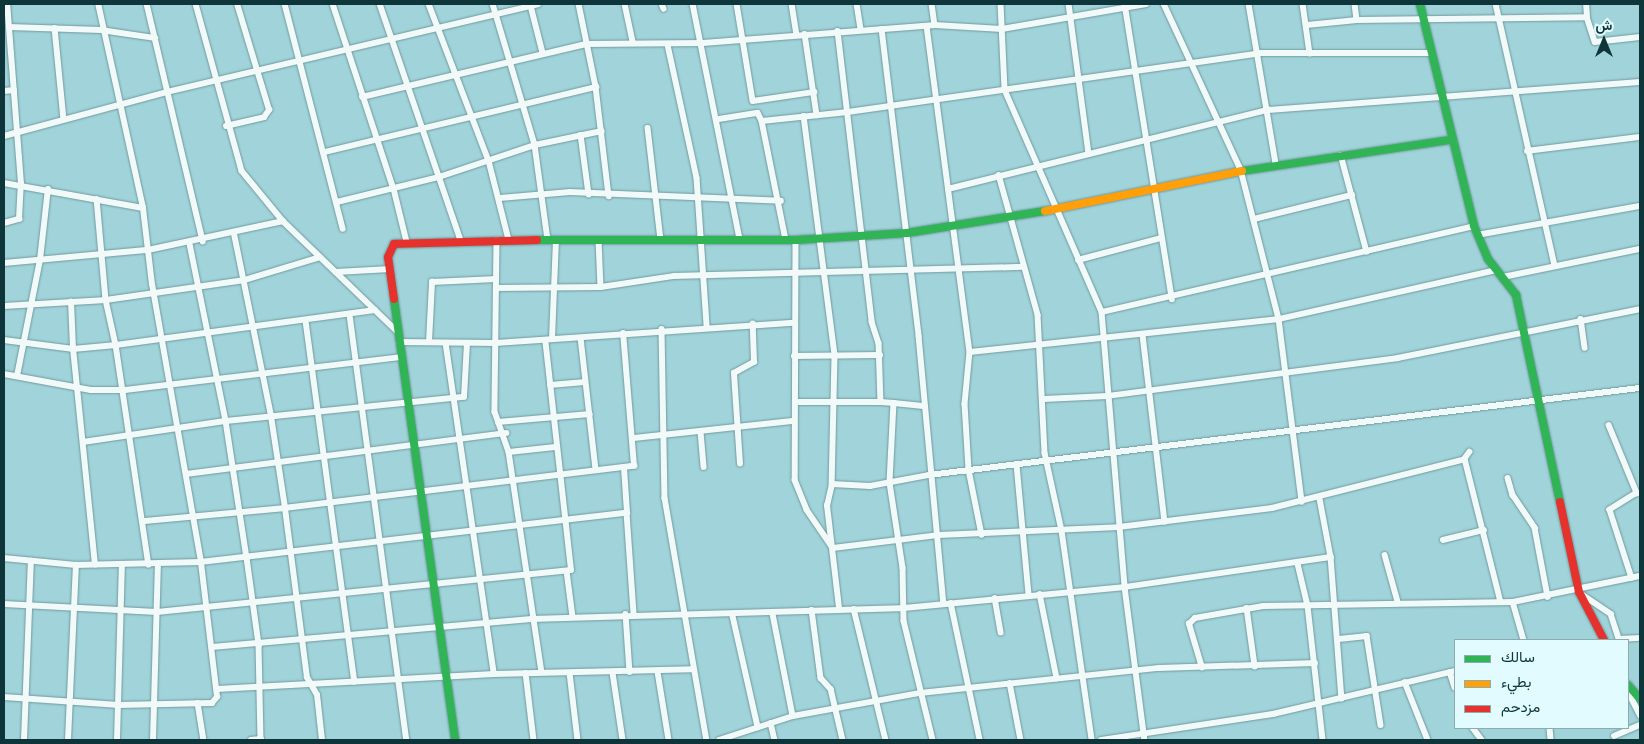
<!DOCTYPE html>
<meta charset="utf-8">
<style>
body{margin:0}
#map{position:relative;width:1644px;height:744px;overflow:hidden;background:#a1d4da;font-family:Arial,Vazirmatn,sans-serif}
div>[style]{position:absolute}
[style*='--x']{left:calc(var(--x)*1px);top:calc(var(--y)*1px);width:calc(var(--w)*1px);rotate:calc(var(--a)*1deg)}
.roads{filter:drop-shadow(0 0 1px #709a9f) drop-shadow(0 0 1px #709a9f)}
.street>*{height:5.5px;margin:-2.75px;padding:0 2.75px;transform-origin:2.75px;border-radius:2.75px;background:#f1f9f9}
.fast>*{height:8px;margin:-4px;padding:0 4px;transform-origin:4px;border-radius:4px;background:#30b455}
.slow>*{height:8px;margin:-4px;padding:0 4px;transform-origin:4px;border-radius:4px;background:#ff9f0a}
.jam>*{height:8px;margin:-4px;padding:0 4px;transform-origin:4px;border-radius:4px;background:#e5322d}
span{translate:-50% -50%;white-space:nowrap;text-align:center;line-height:1.15;-webkit-text-stroke:5px #e2fbfe;paint-order:stroke}
.frame{position:absolute;inset:0;border:5px solid #0d353a;pointer-events:none}
.legend{position:absolute;left:1454px;top:639px;width:175px;height:90px;box-sizing:border-box;background:#e2fbfe;border:1px solid #8dacb0;margin:0;padding:6px 9px;list-style:none;font-size:15px;color:#0d353a}
.legend li{display:flex;align-items:center;gap:10px;height:25px}
.legend b{width:25px;border:1px solid #8dacb0}
.north{position:absolute;left:1579px;top:15px;width:50px;height:50px;-webkit-text-stroke:4px #e2fbfe;paint-order:stroke;rotate:0deg;font-size:14px;font-weight:700;line-height:20px;text-align:center;color:#0d353a}
.north::after{content:'';display:block;margin:auto;width:18px;height:22px;background:#0d353a;clip-path:polygon(50% 0,100% 100%,50% 72%,0 100%)}
</style>
<div id="map">
<div class="roads">
<div class="street">
<div style="--x:147;--y:4;--w:244;--a:76.7"></div>
<div style="--x:196;--y:4;--w:173;--a:74.6"></div>
<div style="--x:242;--y:171;--w:65;--a:50.6"></div>
<div style="--x:283;--y:221;--w:158;--a:44"></div>
<div style="--x:285;--y:4;--w:232;--a:75.5"></div>
<div style="--x:333;--y:4;--w:195;--a:71.8"></div>
<div style="--x:394;--y:189;--w:55;--a:76.2"></div>
<div style="--x:380;--y:4;--w:250;--a:71.1"></div>
<div style="--x:429;--y:4;--w:168;--a:69.1"></div>
<div style="--x:489;--y:161;--w:81;--a:75.8"></div>
<div style="--x:493;--y:4;--w:147;--a:73.4"></div>
<div style="--x:535;--y:145;--w:96;--a:82.2"></div>
<div style="--x:579;--y:4;--w:85;--a:78.4"></div>
<div style="--x:625;--y:4;--w:40;--a:78"></div>
<div style="--x:662;--y:4;--w:5;--a:68"></div>
<div style="--x:693;--y:4;--w:240;--a:78.7"></div>
<div style="--x:737;--y:4;--w:98;--a:80.6"></div>
<div style="--x:753;--y:101;--w:62;--a:-8.4"></div>
<div style="--x:792;--y:4;--w:31;--a:81"></div>
<div style="--x:857;--y:4;--w:25;--a:81"></div>
<div style="--x:932;--y:4;--w:21;--a:82"></div>
<div style="--x:1001;--y:4;--w:86;--a:87.3"></div>
<div style="--x:1005;--y:90;--w:242;--a:66.4"></div>
<div style="--x:1102;--y:312;--w:276;--a:85.2"></div>
<div style="--x:1125;--y:587;--w:154;--a:82.6"></div>
<div style="--x:1069;--y:4;--w:151;--a:82.4"></div>
<div style="--x:1125;--y:4;--w:299;--a:80.9"></div>
<div style="--x:1164;--y:4;--w:183;--a:65.1"></div>
<div style="--x:1241;--y:170;--w:154;--a:75.7"></div>
<div style="--x:1279;--y:319;--w:184;--a:82.8"></div>
<div style="--x:1249;--y:4;--w:162;--a:80.4"></div>
<div style="--x:1303;--y:4;--w:50;--a:82"></div>
<div style="--x:1355;--y:4;--w:16;--a:83"></div>
<div style="--x:1496;--y:4;--w:268;--a:77.3"></div>
<div style="--x:531;--y:6;--w:49;--a:75.7"></div>
<div style="--x:1587;--y:17;--w:26;--a:72"></div>
<div style="--x:1595;--y:42;--w:45;--a:-6.3"></div>
<div style="--x:1307;--y:25;--w:50;--a:-5.7"></div>
<div style="--x:1357;--y:20;--w:230;--a:-0.7"></div>
<div style="--x:1587;--y:17;--w:13;--a:-94"></div>
<div style="--x:927;--y:26;--w:329;--a:82.5"></div>
<div style="--x:970;--y:352;--w:52;--a:95.5"></div>
<div style="--x:965;--y:404;--w:66;--a:86.5"></div>
<div style="--x:969;--y:470;--w:66;--a:78.7"></div>
<div style="--x:9;--y:27;--w:92;--a:1.9"></div>
<div style="--x:101;--y:30;--w:55;--a:8.4"></div>
<div style="--x:55;--y:28;--w:91;--a:84.4"></div>
<div style="--x:882;--y:29;--w:309;--a:83.1"></div>
<div style="--x:919;--y:336;--w:269;--a:84.7"></div>
<div style="--x:838;--y:31;--w:293;--a:83.3"></div>
<div style="--x:872;--y:322;--w:22;--a:72"></div>
<div style="--x:879;--y:343;--w:59;--a:88.1"></div>
<div style="--x:881;--y:402;--w:13;--a:4"></div>
<div style="--x:894;--y:403;--w:80;--a:92.9"></div>
<div style="--x:890;--y:483;--w:86;--a:81.3"></div>
<div style="--x:903;--y:568;--w:53;--a:88.9"></div>
<div style="--x:904;--y:621;--w:122;--a:76.3"></div>
<div style="--x:805;--y:34;--w:82;--a:81.6"></div>
<div style="--x:668;--y:45;--w:136;--a:77.7"></div>
<div style="--x:697;--y:178;--w:148;--a:86.1"></div>
<div style="--x:4;--y:91;--w:10;--a:-6"></div>
<div style="--x:362;--y:97;--w:231;--a:-13.3"></div>
<div style="--x:587;--y:44;--w:116;--a:-0.5"></div>
<div style="--x:703;--y:43;--w:233;--a:-4.4"></div>
<div style="--x:935;--y:25;--w:67;--a:3.4"></div>
<div style="--x:1002;--y:29;--w:146;--a:-9.8"></div>
<div style="--x:804;--y:116;--w:242;--a:82.6"></div>
<div style="--x:835;--y:356;--w:128;--a:91.3"></div>
<div style="--x:719;--y:119;--w:39;--a:-9"></div>
<div style="--x:758;--y:113;--w:9;--a:63"></div>
<div style="--x:762;--y:121;--w:86;--a:-6"></div>
<div style="--x:848;--y:112;--w:416;--a:-8.1"></div>
<div style="--x:1260;--y:53;--w:169;--a:0"></div>
<div style="--x:762;--y:121;--w:121;--a:78.6"></div>
<div style="--x:226;--y:126;--w:39;--a:-13"></div>
<div style="--x:264;--y:117;--w:9;--a:-54"></div>
<div style="--x:269;--y:110;--w:111;--a:-106.8"></div>
<div style="--x:648;--y:128;--w:113;--a:83.4"></div>
<div style="--x:581;--y:135;--w:60;--a:82.3"></div>
<div style="--x:4;--y:136;--w:169;--a:-15.1"></div>
<div style="--x:167;--y:92;--w:381;--a:-13.3"></div>
<div style="--x:1527;--y:151;--w:114;--a:-7.1"></div>
<div style="--x:325;--y:152;--w:279;--a:-13.5"></div>
<div style="--x:596;--y:87;--w:110;--a:83.2"></div>
<div style="--x:1341;--y:155;--w:100;--a:75"></div>
<div style="--x:999;--y:175;--w:145;--a:74.4"></div>
<div style="--x:1038;--y:315;--w:138;--a:87.1"></div>
<div style="--x:1045;--y:453;--w:80;--a:77.7"></div>
<div style="--x:1062;--y:531;--w:211;--a:81.8"></div>
<div style="--x:4;--y:183;--w:141;--a:10.2"></div>
<div style="--x:948;--y:189;--w:330;--a:-13.9"></div>
<div style="--x:1268;--y:110;--w:373;--a:-4.3"></div>
<div style="--x:500;--y:198;--w:70;--a:-4.9"></div>
<div style="--x:570;--y:192;--w:211;--a:2.4"></div>
<div style="--x:97;--y:199;--w:101;--a:84.9"></div>
<div style="--x:106;--y:300;--w:46;--a:77.5"></div>
<div style="--x:116;--y:345;--w:261;--a:-7.7"></div>
<div style="--x:337;--y:202;--w:105;--a:-13.8"></div>
<div style="--x:439;--y:177;--w:101;--a:-18.4"></div>
<div style="--x:535;--y:145;--w:68;--a:-11.8"></div>
<div style="--x:1254;--y:219;--w:101;--a:-13.8"></div>
<div style="--x:4;--y:223;--w:16;--a:-15"></div>
<div style="--x:19;--y:219;--w:35;--a:-87"></div>
<div style="--x:21;--y:184;--w:181;--a:-94.4"></div>
<div style="--x:1477;--y:235;--w:166;--a:-10.1"></div>
<div style="--x:497;--y:240;--w:172;--a:90.7"></div>
<div style="--x:495;--y:412;--w:42;--a:70.7"></div>
<div style="--x:509;--y:452;--w:222;--a:81.5"></div>
<div style="--x:599;--y:240;--w:47;--a:87.6"></div>
<div style="--x:796;--y:240;--w:240;--a:90.2"></div>
<div style="--x:795;--y:480;--w:32;--a:68"></div>
<div style="--x:807;--y:510;--w:46;--a:55.6"></div>
<div style="--x:833;--y:548;--w:107;--a:-7"></div>
<div style="--x:939;--y:535;--w:180;--a:-2.5"></div>
<div style="--x:1119;--y:527;--w:154;--a:-7.1"></div>
<div style="--x:1272;--y:508;--w:199;--a:-14.2"></div>
<div style="--x:190;--y:244;--w:181;--a:78.5"></div>
<div style="--x:226;--y:421;--w:139;--a:81.3"></div>
<div style="--x:247;--y:558;--w:88;--a:82.1"></div>
<div style="--x:259;--y:645;--w:95;--a:88.8"></div>
<div style="--x:1078;--y:260;--w:86;--a:-14.8"></div>
<div style="--x:4;--y:263;--w:145;--a:-5.2"></div>
<div style="--x:148;--y:250;--w:138;--a:-12.1"></div>
<div style="--x:336;--y:272;--w:54;--a:-3.2"></div>
<div style="--x:1503;--y:277;--w:140;--a:-11.6"></div>
<div style="--x:496;--y:288;--w:105;--a:-0.5"></div>
<div style="--x:601;--y:287;--w:74;--a:-8.6"></div>
<div style="--x:674;--y:276;--w:349;--a:-1.5"></div>
<div style="--x:4;--y:306;--w:102;--a:-3.4"></div>
<div style="--x:106;--y:300;--w:140;--a:-8.2"></div>
<div style="--x:245;--y:280;--w:78;--a:-17"></div>
<div style="--x:1102;--y:312;--w:382;--a:-13"></div>
<div style="--x:350;--y:315;--w:429;--a:82.4"></div>
<div style="--x:1581;--y:319;--w:29;--a:82"></div>
<div style="--x:306;--y:321;--w:364;--a:82.3"></div>
<div style="--x:662;--y:329;--w:169;--a:89"></div>
<div style="--x:665;--y:498;--w:246;--a:80.2"></div>
<div style="--x:1143;--y:335;--w:188;--a:83.3"></div>
<div style="--x:581;--y:338;--w:132;--a:83.5"></div>
<div style="--x:552;--y:339;--w:99;--a:-87.7"></div>
<div style="--x:4;--y:340;--w:70;--a:7.4"></div>
<div style="--x:73;--y:349;--w:47;--a:-92.4"></div>
<div style="--x:399;--y:342;--w:97;--a:0.6"></div>
<div style="--x:496;--y:343;--w:298;--a:-3.9"></div>
<div style="--x:429;--y:342;--w:60;--a:-87.1"></div>
<div style="--x:432;--y:282;--w:64;--a:-2.7"></div>
<div style="--x:446;--y:343;--w:334;--a:81.7"></div>
<div style="--x:970;--y:352;--w:311;--a:-6.1"></div>
<div style="--x:1279;--y:319;--w:222;--a:-12.7"></div>
<div style="--x:794;--y:356;--w:86;--a:-0.7"></div>
<div style="--x:4;--y:374;--w:88;--a:10.4"></div>
<div style="--x:91;--y:390;--w:34;--a:0"></div>
<div style="--x:125;--y:390;--w:277;--a:-6.8"></div>
<div style="--x:17;--y:376;--w:118;--a:-78.8"></div>
<div style="--x:40;--y:260;--w:71;--a:-83.6"></div>
<div style="--x:550;--y:385;--w:35;--a:-5"></div>
<div style="--x:1044;--y:399;--w:63;--a:-2.7"></div>
<div style="--x:1107;--y:396;--w:293;--a:-7.4"></div>
<div style="--x:1398;--y:358;--w:247;--a:-11.4"></div>
<div style="--x:795;--y:402;--w:86;--a:0"></div>
<div style="--x:894;--y:403;--w:29;--a:6"></div>
<div style="--x:498;--y:422;--w:92;--a:-5"></div>
<div style="--x:1609;--y:425;--w:74;--a:67.6"></div>
<div style="--x:1637;--y:493;--w:32;--a:148"></div>
<div style="--x:1610;--y:510;--w:71;--a:72.1"></div>
<div style="--x:701;--y:432;--w:35;--a:85"></div>
<div style="--x:634;--y:438;--w:161;--a:-6.1"></div>
<div style="--x:83;--y:442;--w:145;--a:-8.4"></div>
<div style="--x:226;--y:421;--w:239;--a:-5.8"></div>
<div style="--x:464;--y:397;--w:53;--a:-86.8"></div>
<div style="--x:509;--y:452;--w:46;--a:-6.2"></div>
<div style="--x:1470;--y:452;--w:9;--a:126"></div>
<div style="--x:1465;--y:459;--w:147;--a:75.9"></div>
<div style="--x:740;--y:464;--w:91;--a:-93.8"></div>
<div style="--x:734;--y:373;--w:23;--a:-29"></div>
<div style="--x:754;--y:362;--w:38;--a:-92"></div>
<div style="--x:1017;--y:465;--w:131;--a:84.7"></div>
<div style="--x:186;--y:474;--w:323;--a:-7.3"></div>
<div style="--x:1508;--y:478;--w:18;--a:74"></div>
<div style="--x:1513;--y:495;--w:40;--a:56"></div>
<div style="--x:1535;--y:528;--w:70;--a:79.3"></div>
<div style="--x:1320;--y:499;--w:59;--a:79.3"></div>
<div style="--x:1331;--y:557;--w:142;--a:85.6"></div>
<div style="--x:627;--y:513;--w:101;--a:86"></div>
<div style="--x:145;--y:521;--w:141;--a:-5.3"></div>
<div style="--x:285;--y:508;--w:93;--a:-98.7"></div>
<div style="--x:271;--y:416;--w:186;--a:-101.5"></div>
<div style="--x:1443;--y:540;--w:42;--a:-13.7"></div>
<div style="--x:1385;--y:555;--w:49;--a:74.5"></div>
<div style="--x:4;--y:558;--w:72;--a:5.6"></div>
<div style="--x:76;--y:565;--w:125;--a:-1.4"></div>
<div style="--x:201;--y:562;--w:429;--a:-6.6"></div>
<div style="--x:627;--y:513;--w:45;--a:-93.8"></div>
<div style="--x:1298;--y:564;--w:43;--a:76.6"></div>
<div style="--x:1308;--y:606;--w:135;--a:83.6"></div>
<div style="--x:95;--y:565;--w:217;--a:-95.8"></div>
<div style="--x:73;--y:349;--w:43;--a:-5.3"></div>
<div style="--x:116;--y:345;--w:222;--a:81.5"></div>
<div style="--x:567;--y:571;--w:46;--a:82.6"></div>
<div style="--x:1040;--y:594;--w:86;--a:78.6"></div>
<div style="--x:1583;--y:595;--w:34;--a:34"></div>
<div style="--x:1611;--y:614;--w:26;--a:72"></div>
<div style="--x:1619;--y:639;--w:21;--a:-3"></div>
<div style="--x:995;--y:598;--w:35;--a:80"></div>
<div style="--x:1513;--y:602;--w:40;--a:74"></div>
<div style="--x:951;--y:603;--w:140;--a:78"></div>
<div style="--x:4;--y:604;--w:153;--a:3"></div>
<div style="--x:157;--y:612;--w:416;--a:-5.8"></div>
<div style="--x:571;--y:570;--w:231;--a:-96.4"></div>
<div style="--x:839;--y:608;--w:103;--a:-96.7"></div>
<div style="--x:827;--y:506;--w:23;--a:-77"></div>
<div style="--x:832;--y:484;--w:38;--a:3"></div>
<div style="--x:870;--y:486;--w:60;--a:-10.6"></div>
<div style="--x:929;--y:475;--w:716;--a:-6.98"></div>
<div style="--x:1247;--y:608;--w:59;--a:82.1"></div>
<div style="--x:854;--y:609;--w:135;--a:76.3"></div>
<div style="--x:812;--y:610;--w:69;--a:82.5"></div>
<div style="--x:821;--y:678;--w:15;--a:48"></div>
<div style="--x:831;--y:689;--w:52;--a:76.8"></div>
<div style="--x:626;--y:614;--w:58;--a:86.1"></div>
<div style="--x:773;--y:614;--w:104;--a:78.9"></div>
<div style="--x:733;--y:616;--w:114;--a:77.3"></div>
<div style="--x:1339;--y:639;--w:28;--a:-6"></div>
<div style="--x:1367;--y:636;--w:90;--a:81.1"></div>
<div style="--x:212;--y:647;--w:323;--a:-5"></div>
<div style="--x:534;--y:619;--w:370;--a:-1.7"></div>
<div style="--x:904;--y:608;--w:222;--a:-5.4"></div>
<div style="--x:1125;--y:587;--w:208;--a:-8.3"></div>
<div style="--x:1202;--y:668;--w:46;--a:-106.5"></div>
<div style="--x:1189;--y:624;--w:8;--a:-45"></div>
<div style="--x:1195;--y:618;--w:69;--a:-10"></div>
<div style="--x:1263;--y:606;--w:250;--a:-0.9"></div>
<div style="--x:1513;--y:602;--w:130;--a:-11.6"></div>
<div style="--x:658;--y:672;--w:69;--a:80.8"></div>
<div style="--x:1450;--y:672;--w:16;--a:72"></div>
<div style="--x:526;--y:673;--w:67;--a:83.2"></div>
<div style="--x:570;--y:673;--w:67;--a:83.2"></div>
<div style="--x:613;--y:673;--w:68;--a:81.5"></div>
<div style="--x:1405;--y:682;--w:62;--a:68.4"></div>
<div style="--x:1010;--y:683;--w:58;--a:79.1"></div>
<div style="--x:217;--y:689;--w:277;--a:-3.1"></div>
<div style="--x:494;--y:674;--w:198;--a:-1.4"></div>
<div style="--x:1628;--y:691;--w:27;--a:63"></div>
<div style="--x:4;--y:697;--w:115;--a:4"></div>
<div style="--x:119;--y:705;--w:93;--a:-1.2"></div>
<div style="--x:212;--y:703;--w:8;--a:-50"></div>
<div style="--x:217;--y:697;--w:136;--a:-96.8"></div>
<div style="--x:201;--y:562;--w:281;--a:-100"></div>
<div style="--x:152;--y:285;--w:78;--a:-96.7"></div>
<div style="--x:143;--y:208;--w:209;--a:-102.4"></div>
<div style="--x:198;--y:703;--w:37;--a:81"></div>
<div style="--x:771;--y:723;--w:17;--a:77"></div>
<div style="--x:1473;--y:728;--w:15;--a:53"></div>
<div style="--x:1550;--y:728;--w:12;--a:85"></div>
<div style="--x:1614;--y:736;--w:28;--a:-23"></div>
<div style="--x:24;--y:740;--w:179;--a:-87.8"></div>
<div style="--x:68;--y:740;--w:175;--a:-87.4"></div>
<div style="--x:117;--y:740;--w:174;--a:-88.4"></div>
<div style="--x:153;--y:740;--w:176;--a:-88.4"></div>
<div style="--x:251;--y:740;--w:10;--a:-6"></div>
<div style="--x:322;--y:740;--w:45;--a:-96.3"></div>
<div style="--x:317;--y:695;--w:20;--a:-120"></div>
<div style="--x:307;--y:678;--w:171;--a:-97.4"></div>
<div style="--x:285;--y:508;--w:352;--a:-6.9"></div>
<div style="--x:634;--y:466;--w:133;--a:-94.7"></div>
<div style="--x:719;--y:740;--w:78;--a:-18"></div>
<div style="--x:793;--y:716;--w:129;--a:-10.3"></div>
<div style="--x:920;--y:693;--w:240;--a:-6"></div>
<div style="--x:1159;--y:668;--w:156;--a:-1.8"></div>
<div style="--x:1101;--y:740;--w:174;--a:-8.6"></div>
<div style="--x:1273;--y:714;--w:187;--a:-13.3"></div>
</div>
<div class="fast">
<div style="--x:1420;--y:4;--w:228;--a:76.3"></div>
<div style="--x:1474;--y:226;--w:36;--a:67"></div>
<div style="--x:1488;--y:259;--w:46;--a:52.1"></div>
<div style="--x:1516;--y:295;--w:212;--a:78"></div>
<div style="--x:1242;--y:171;--w:210;--a:-8.5"></div>
<div style="--x:537;--y:240;--w:259;--a:0"></div>
<div style="--x:796;--y:240;--w:111;--a:-3.6"></div>
<div style="--x:907;--y:233;--w:140;--a:-9.1"></div>
<div style="--x:394;--y:299;--w:445;--a:82.1"></div>
<div style="--x:1628;--y:685;--w:18;--a:49"></div>
</div>
<div class="slow">
<div style="--x:1045;--y:211;--w:201;--a:-11.5"></div>
</div>
<div class="jam">
<div style="--x:394;--y:299;--w:42;--a:-98.1"></div>
<div style="--x:388;--y:257;--w:14;--a:-65"></div>
<div style="--x:394;--y:244;--w:143;--a:-1.6"></div>
<div style="--x:1560;--y:502;--w:92;--a:78.1"></div>
<div style="--x:1579;--y:592;--w:54;--a:62.5"></div>
</div>
</div>
<div class="frame"></div>
<ul class="legend">
<li><b style="height:6px;background:#30b455"></b>سالك</li>
<li><b style="height:6px;background:#ff9f0a"></b>بطيء</li>
<li><b style="height:6px;background:#e5322d"></b>مزدحم</li>
</ul>
<div class="north">ش</div>
</div>
